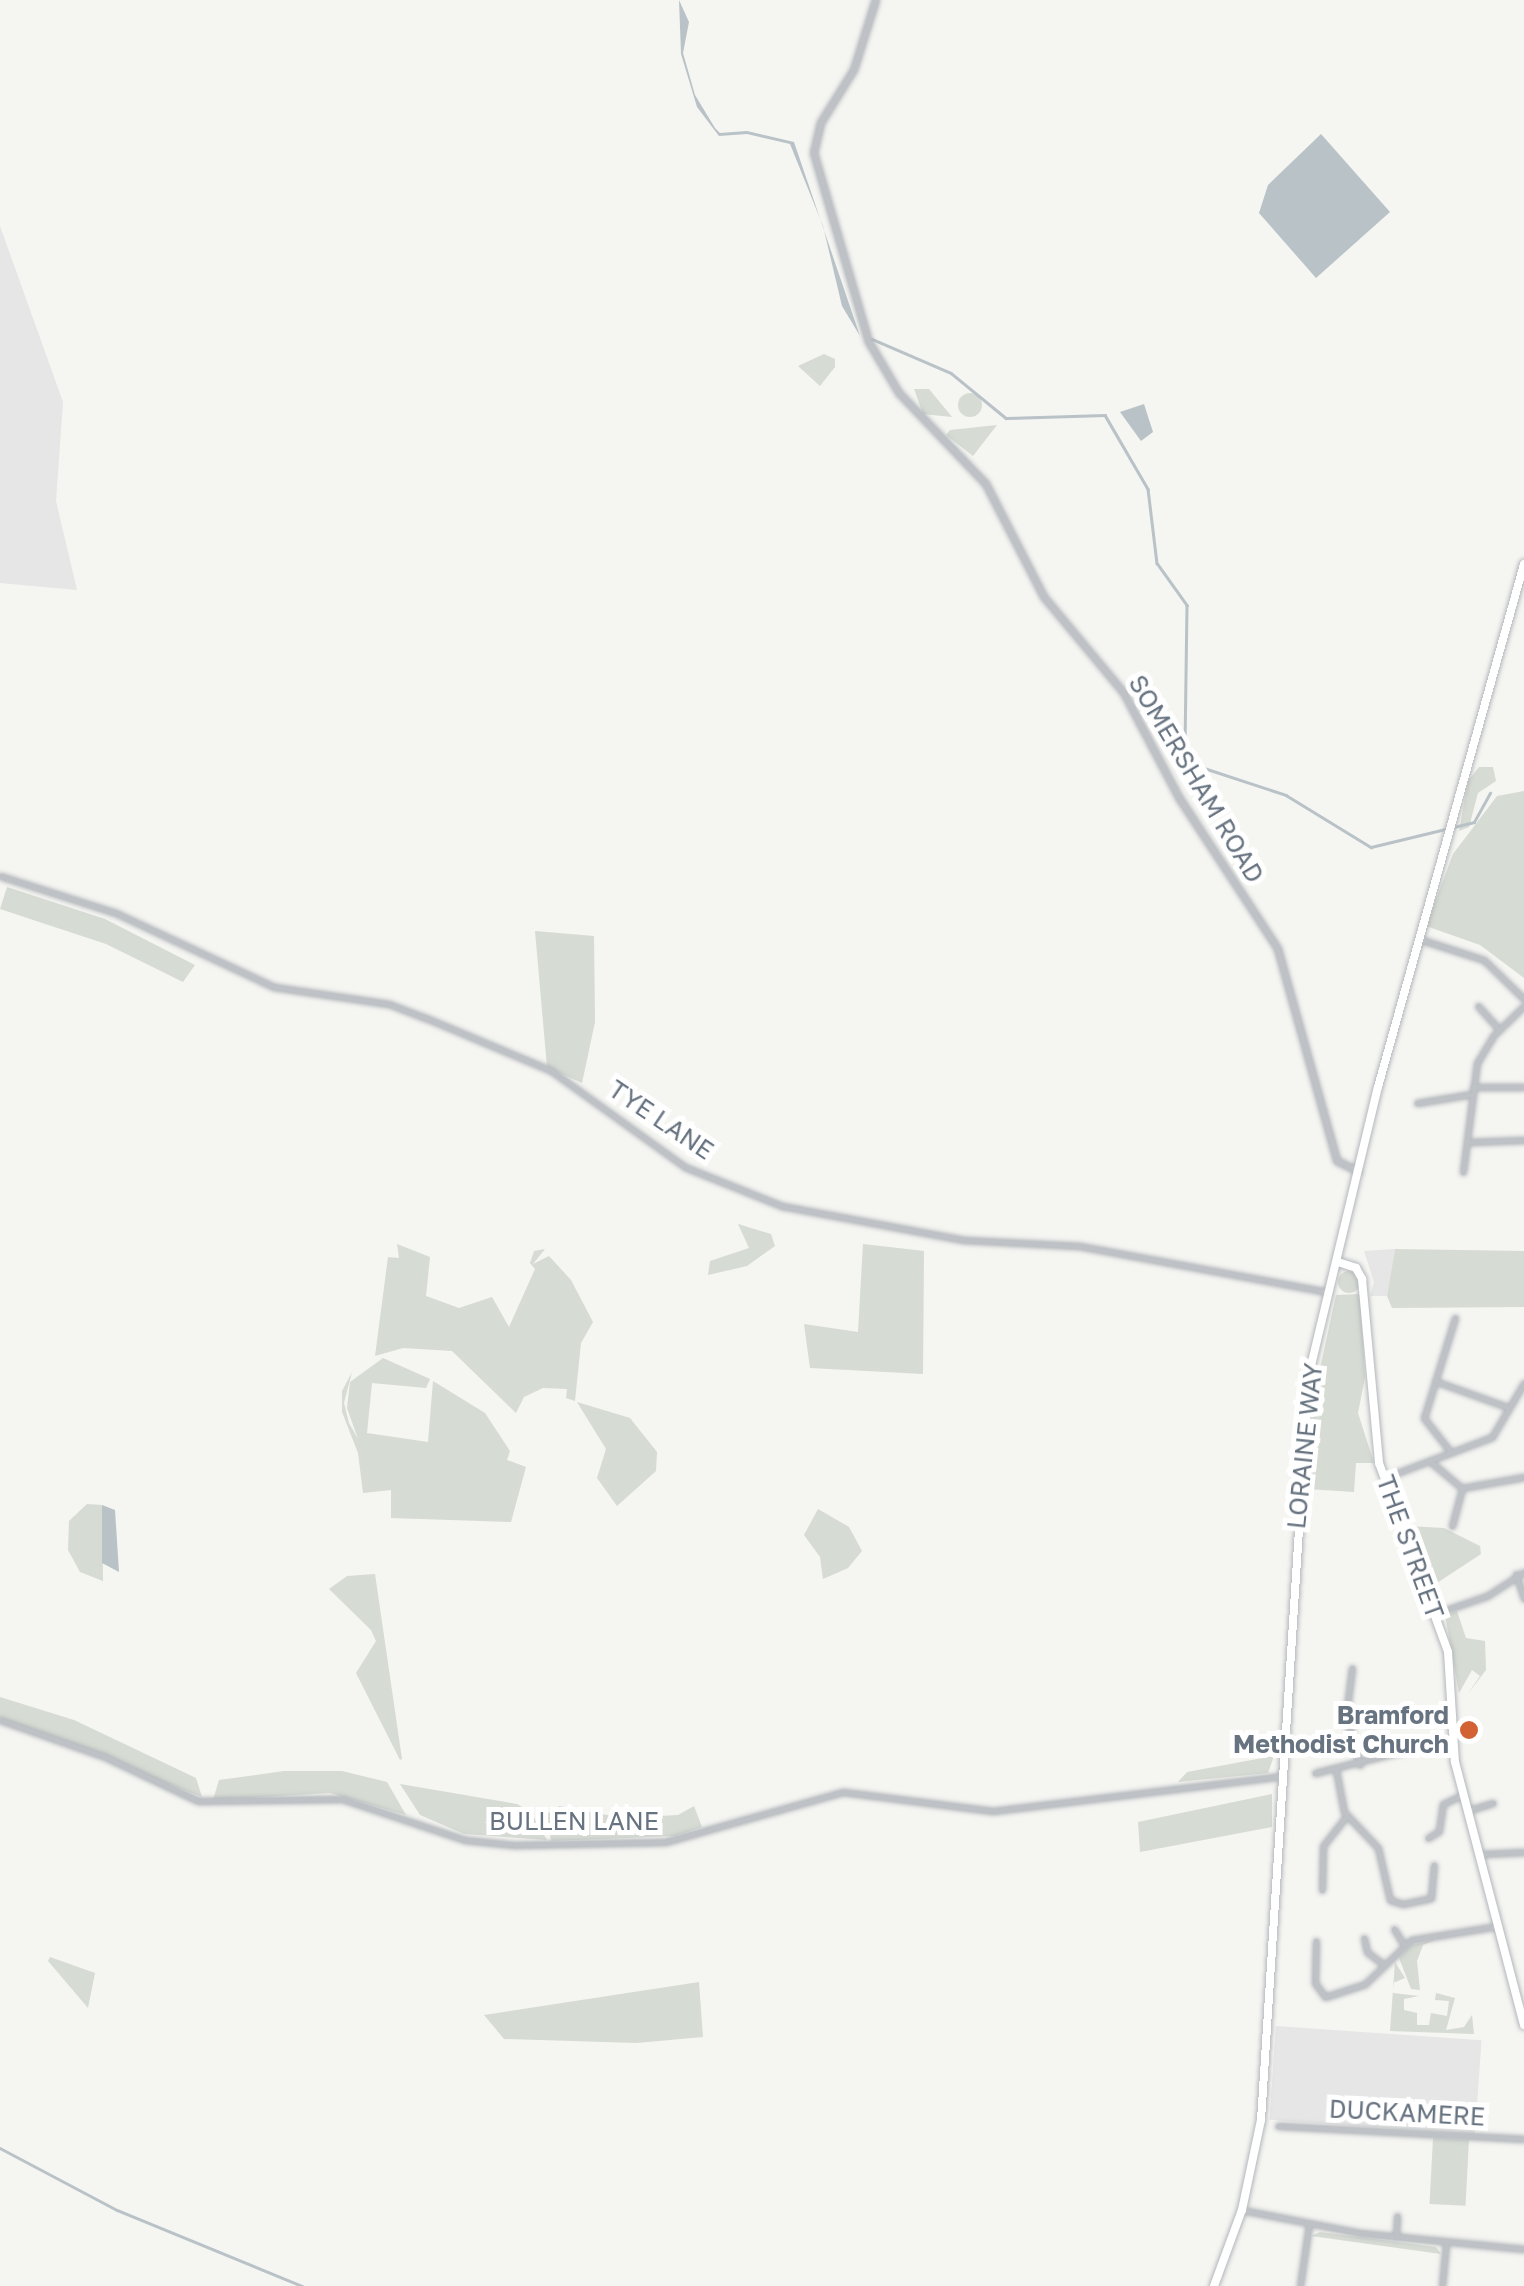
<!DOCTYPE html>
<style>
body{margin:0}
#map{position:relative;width:1524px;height:2286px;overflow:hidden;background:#f5f5f2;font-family:"Golos Text",sans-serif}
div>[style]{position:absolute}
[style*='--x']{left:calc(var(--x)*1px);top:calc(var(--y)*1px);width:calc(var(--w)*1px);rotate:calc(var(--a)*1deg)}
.built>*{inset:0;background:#e5e6e5;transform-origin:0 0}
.green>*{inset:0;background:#d6dbd3;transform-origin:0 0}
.round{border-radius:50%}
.water>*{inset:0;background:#b9c2c7}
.stream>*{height:2.5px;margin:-1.25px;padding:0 1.25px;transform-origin:1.25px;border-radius:1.25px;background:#b9c2c7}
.roads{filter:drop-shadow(0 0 2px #b3b7bb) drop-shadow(0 0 2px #b3b7bb)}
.minor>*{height:5px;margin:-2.5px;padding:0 2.5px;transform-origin:2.5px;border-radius:2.5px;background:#bec1c5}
.tertiary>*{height:6px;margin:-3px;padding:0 3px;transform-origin:3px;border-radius:3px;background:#bec1c5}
.secondary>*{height:8px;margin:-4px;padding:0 4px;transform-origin:4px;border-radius:4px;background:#fff}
.dots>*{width:28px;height:28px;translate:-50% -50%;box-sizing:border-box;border:5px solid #fff;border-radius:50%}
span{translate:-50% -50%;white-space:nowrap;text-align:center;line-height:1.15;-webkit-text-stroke:10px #fff;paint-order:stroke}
.street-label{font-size:25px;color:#677380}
.poi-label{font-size:25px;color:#677380;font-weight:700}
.right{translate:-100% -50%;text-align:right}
</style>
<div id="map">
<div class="built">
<div style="clip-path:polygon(0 226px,63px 402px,56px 501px,77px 590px,0 583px)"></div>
<div style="clip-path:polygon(1395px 1249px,1387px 1296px,1370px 1296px,1374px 1282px,1364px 1251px)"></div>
<div style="left:1276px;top:2026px;width:206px;height:94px;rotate:4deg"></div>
</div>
<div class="green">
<div style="clip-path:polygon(824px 354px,835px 359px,835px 367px,820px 386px,798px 366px)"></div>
<div style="clip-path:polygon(914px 389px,929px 389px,952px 417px,923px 414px)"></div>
<div class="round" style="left:958px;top:393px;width:24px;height:24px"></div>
<div style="clip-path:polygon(997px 425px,973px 456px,946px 435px,950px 430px)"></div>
<div style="clip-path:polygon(1479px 767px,1493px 767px,1496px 781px,1478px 793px,1469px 827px,1459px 831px,1468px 781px)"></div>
<div style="clip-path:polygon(1524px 791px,1524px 978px,1480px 945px,1426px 926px,1453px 854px,1497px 796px)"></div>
<div style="clip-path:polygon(7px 887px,105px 919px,195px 965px,183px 982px,106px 944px,0 909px)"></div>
<div style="clip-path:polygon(535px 931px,594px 936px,595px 1022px,582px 1083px,547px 1067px)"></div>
<div style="clip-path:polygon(738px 1224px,771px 1234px,775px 1246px,747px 1266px,708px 1275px,710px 1261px,749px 1248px)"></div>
<div style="clip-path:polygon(397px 1244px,430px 1257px,426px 1296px,459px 1308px,492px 1297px,509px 1327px,535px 1269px,530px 1263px,534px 1251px,545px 1249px,533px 1264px,549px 1256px,571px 1280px,593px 1322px,581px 1343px,575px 1401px,566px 1398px,567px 1389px,543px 1388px,524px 1397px,516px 1413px,452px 1351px,403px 1348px,375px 1356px,388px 1257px,399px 1258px)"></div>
<div style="clip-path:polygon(863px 1244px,924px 1251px,923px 1374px,810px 1368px,804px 1324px,858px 1332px)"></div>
<div style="clip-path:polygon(1395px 1249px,1524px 1251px,1524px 1307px,1392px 1308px,1387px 1296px)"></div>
<div class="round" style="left:1338px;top:1271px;width:22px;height:22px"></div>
<div style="clip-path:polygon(1360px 1294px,1365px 1377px,1358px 1413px,1374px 1463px,1356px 1463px,1354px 1492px,1307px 1489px,1315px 1392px,1336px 1295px)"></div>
<div style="clip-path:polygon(383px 1358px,430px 1379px,426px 1388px,372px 1383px,367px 1433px,428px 1442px,433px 1381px,485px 1413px,510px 1451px,507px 1460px,526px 1467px,511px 1522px,391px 1518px,391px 1490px,363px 1493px,358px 1453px,342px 1412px,342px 1391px,352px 1372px,344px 1403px,349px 1423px,358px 1439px,347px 1408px,350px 1382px)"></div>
<div style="clip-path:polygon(577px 1402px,630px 1418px,657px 1452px,656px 1471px,617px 1506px,597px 1478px,606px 1449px)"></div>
<div style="clip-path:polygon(87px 1504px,102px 1505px,103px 1581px,80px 1572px,68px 1550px,69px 1521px)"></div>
<div style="clip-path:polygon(818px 1509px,849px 1527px,862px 1551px,848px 1568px,823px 1579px,820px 1557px,804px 1535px)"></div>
<div style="clip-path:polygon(1408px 1526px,1444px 1528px,1480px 1546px,1481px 1554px,1434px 1585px)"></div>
<div style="clip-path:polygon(375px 1574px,402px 1759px,400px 1760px,356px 1673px,376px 1641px,371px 1630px,329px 1589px,347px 1576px)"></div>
<div style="clip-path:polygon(1457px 1611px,1466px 1638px,1485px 1641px,1486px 1670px,1467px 1695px,1480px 1676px,1472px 1670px,1459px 1693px,1445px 1615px)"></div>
<div style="clip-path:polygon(0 1697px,74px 1720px,196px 1778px,202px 1797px,0 1719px)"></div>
<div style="clip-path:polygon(1274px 1756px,1268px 1773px,1178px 1782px,1187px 1772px)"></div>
<div style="clip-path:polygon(284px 1771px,342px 1771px,387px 1782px,406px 1815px,330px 1793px,213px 1800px,219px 1780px)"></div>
<div style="clip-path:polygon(400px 1784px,517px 1804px,531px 1812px,547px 1840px,464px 1834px,420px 1815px)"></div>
<div style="clip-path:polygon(1272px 1794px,1272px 1827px,1140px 1852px,1138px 1822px)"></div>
<div style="clip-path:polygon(559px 1806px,623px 1818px,678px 1815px,694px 1806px,702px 1827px,675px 1836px,551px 1841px,547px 1814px)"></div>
<div style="clip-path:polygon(1435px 1940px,1423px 1945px,1417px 1961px,1420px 1990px,1411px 1989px,1399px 1958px,1411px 1945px)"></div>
<div style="clip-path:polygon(50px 1957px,95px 1973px,88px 2008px,48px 1961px)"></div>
<div style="clip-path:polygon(1395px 1962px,1405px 1978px,1393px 1983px,1393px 1993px,1419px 1996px,1404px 1999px,1404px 2010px,1417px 2013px,1417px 2025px,1429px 2025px,1431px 2013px,1447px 2016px,1449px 2001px,1435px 2000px,1436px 1993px,1455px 1998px,1446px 2030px,1464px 2027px,1472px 2015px,1474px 2034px,1390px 2031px)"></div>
<div style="clip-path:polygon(699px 1982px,703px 2037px,636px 2043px,504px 2039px,484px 2015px)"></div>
<div style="left:1433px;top:2138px;width:36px;height:66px;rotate:3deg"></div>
<div style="clip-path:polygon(1320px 2232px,1436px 2247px,1441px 2254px,1311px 2236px)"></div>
</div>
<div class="water">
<div style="clip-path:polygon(679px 0,689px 22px,683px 53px,695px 95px,715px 128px,720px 133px,747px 131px,794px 142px,860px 336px,842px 306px,823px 226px,790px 144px,747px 134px,719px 136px,697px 107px,681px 54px)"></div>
<div style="clip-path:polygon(1321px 134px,1390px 212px,1316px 278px,1259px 213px,1268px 185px)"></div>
<div style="clip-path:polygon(1144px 404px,1153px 432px,1141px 441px,1120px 412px)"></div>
<div style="clip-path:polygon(102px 1505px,115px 1510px,119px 1572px,102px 1563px)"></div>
</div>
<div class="stream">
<div style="--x:872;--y:339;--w:86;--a:23.3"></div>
<div style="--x:951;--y:373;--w:71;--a:39.3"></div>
<div style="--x:1006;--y:418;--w:99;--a:-1.7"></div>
<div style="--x:1105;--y:415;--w:86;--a:59.8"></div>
<div style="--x:1148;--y:489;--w:75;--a:83.1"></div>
<div style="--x:1157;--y:563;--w:52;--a:54.5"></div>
<div style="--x:1187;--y:605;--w:141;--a:90.8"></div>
<div style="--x:1185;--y:746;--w:21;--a:62"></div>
<div style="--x:1195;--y:765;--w:96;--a:18.2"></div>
<div style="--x:1286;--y:795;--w:100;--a:31.5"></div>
<div style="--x:1371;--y:847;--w:106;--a:-13.6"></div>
<div style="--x:1474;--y:822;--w:33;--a:-61"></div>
<div style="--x:0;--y:2148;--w:132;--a:27.9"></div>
<div style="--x:117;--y:2210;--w:200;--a:22.3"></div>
</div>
<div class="roads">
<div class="minor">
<div style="--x:0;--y:876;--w:122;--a:17.7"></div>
<div style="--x:116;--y:913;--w:174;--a:25.1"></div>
<div style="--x:274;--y:987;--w:116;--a:8.4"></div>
<div style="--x:389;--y:1004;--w:40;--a:21"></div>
<div style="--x:426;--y:1018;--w:134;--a:22.8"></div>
<div style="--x:550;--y:1070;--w:166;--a:35.7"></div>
<div style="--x:685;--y:1167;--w:105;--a:21.9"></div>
<div style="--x:782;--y:1206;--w:185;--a:10.6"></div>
<div style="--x:964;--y:1240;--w:115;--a:3"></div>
<div style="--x:1079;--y:1246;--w:253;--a:10.5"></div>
<div style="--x:1419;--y:939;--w:68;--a:17.9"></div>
<div style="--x:1484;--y:960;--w:56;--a:44.3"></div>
<div style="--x:1478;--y:1006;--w:31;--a:48"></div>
<div style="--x:1473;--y:1087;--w:51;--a:0"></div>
<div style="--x:1417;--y:1103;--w:56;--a:-9.3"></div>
<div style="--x:1470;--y:1142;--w:54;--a:-2.1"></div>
<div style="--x:1463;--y:1172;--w:110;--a:-82.7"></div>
<div style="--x:1477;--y:1063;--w:31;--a:-59"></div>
<div style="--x:1493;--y:1036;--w:43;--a:-44.1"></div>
<div style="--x:1435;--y:1381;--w:77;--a:19.9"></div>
<div style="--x:1449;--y:1450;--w:41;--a:-128"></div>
<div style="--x:1424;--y:1418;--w:105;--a:-72.8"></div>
<div style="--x:1432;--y:1463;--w:39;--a:40"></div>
<div style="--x:1462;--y:1488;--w:63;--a:-10.1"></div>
<div style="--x:1384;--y:1478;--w:116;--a:-20.8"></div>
<div style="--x:1492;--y:1437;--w:63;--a:-59.3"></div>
<div style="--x:1452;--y:1526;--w:39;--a:-75"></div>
<div style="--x:1516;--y:1574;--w:26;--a:72"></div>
<div style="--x:1437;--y:1613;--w:53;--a:-18.8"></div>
<div style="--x:1487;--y:1596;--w:44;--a:-33"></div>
<div style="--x:1352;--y:1668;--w:48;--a:97.1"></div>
<div style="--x:1346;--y:1716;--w:51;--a:74.1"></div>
<div style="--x:0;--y:1720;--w:109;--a:19.3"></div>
<div style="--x:103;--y:1756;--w:105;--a:25.3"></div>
<div style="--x:198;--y:1801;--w:144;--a:-0.8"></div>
<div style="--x:342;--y:1799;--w:130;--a:18.4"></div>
<div style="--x:465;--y:1840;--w:49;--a:5.8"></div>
<div style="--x:514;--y:1845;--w:151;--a:-1.1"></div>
<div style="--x:665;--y:1842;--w:185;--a:-15.7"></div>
<div style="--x:843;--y:1792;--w:151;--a:7.2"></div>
<div style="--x:993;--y:1811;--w:290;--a:-6.9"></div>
<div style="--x:1336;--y:1770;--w:43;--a:79.2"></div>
<div style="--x:1344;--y:1812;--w:50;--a:46.6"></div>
<div style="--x:1378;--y:1848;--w:53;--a:77"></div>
<div style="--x:1390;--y:1900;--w:14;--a:17"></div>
<div style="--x:1403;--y:1904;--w:29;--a:-12"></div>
<div style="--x:1431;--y:1898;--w:33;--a:-85"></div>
<div style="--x:1315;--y:1773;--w:110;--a:-14.2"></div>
<div style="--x:1422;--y:1746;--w:32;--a:7"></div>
<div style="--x:1470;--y:1810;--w:24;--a:-17"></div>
<div style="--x:1428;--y:1838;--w:13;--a:-32"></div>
<div style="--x:1439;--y:1831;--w:27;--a:-82"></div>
<div style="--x:1443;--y:1804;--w:23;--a:-25"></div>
<div style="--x:1482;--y:1854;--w:42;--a:-2.7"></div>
<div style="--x:1322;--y:1890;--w:44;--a:-88.7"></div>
<div style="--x:1323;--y:1846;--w:37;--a:-52"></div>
<div style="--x:1394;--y:1929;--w:19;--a:58"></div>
<div style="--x:1364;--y:1938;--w:14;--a:78"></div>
<div style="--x:1367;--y:1952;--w:21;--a:37"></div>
<div style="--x:1316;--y:1941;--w:42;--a:91.4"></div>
<div style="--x:1315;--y:1983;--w:17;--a:54"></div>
<div style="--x:1325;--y:1997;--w:42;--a:-18"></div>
<div style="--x:1365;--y:1984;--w:64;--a:-43.7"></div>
<div style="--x:1411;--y:1940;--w:88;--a:-9.1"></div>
<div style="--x:1278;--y:2126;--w:246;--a:3"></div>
<div style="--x:1242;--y:2210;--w:120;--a:11"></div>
<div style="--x:1360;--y:2233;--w:165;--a:5.6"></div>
<div style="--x:1396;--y:2237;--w:21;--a:-87"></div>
<div style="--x:1300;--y:2286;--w:63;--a:-81.7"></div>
<div style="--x:1442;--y:2286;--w:42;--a:-84.6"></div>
</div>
<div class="tertiary">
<div style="--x:876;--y:0;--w:73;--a:107.4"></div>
<div style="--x:854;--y:70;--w:62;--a:121.9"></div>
<div style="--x:821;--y:123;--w:31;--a:103"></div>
<div style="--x:814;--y:153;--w:197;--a:73.8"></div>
<div style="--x:869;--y:342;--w:59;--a:59.5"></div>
<div style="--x:899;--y:393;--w:126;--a:46.3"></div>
<div style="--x:986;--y:484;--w:127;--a:62.8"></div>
<div style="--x:1044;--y:597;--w:125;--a:50.2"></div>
<div style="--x:1124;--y:693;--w:120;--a:62.2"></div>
<div style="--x:1180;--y:799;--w:179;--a:56.8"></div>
<div style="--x:1278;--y:949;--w:220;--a:74.4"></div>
<div style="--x:1337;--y:1161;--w:25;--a:26"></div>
</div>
<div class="secondary">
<div style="--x:1338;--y:1262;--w:19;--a:18"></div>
<div style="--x:1356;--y:1268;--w:13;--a:61"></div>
<div style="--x:1362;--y:1279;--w:185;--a:84.7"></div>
<div style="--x:1379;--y:1463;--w:201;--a:69.9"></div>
<div style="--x:1448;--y:1652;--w:110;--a:86.4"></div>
<div style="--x:1455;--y:1762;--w:272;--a:75.3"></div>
<div style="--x:1214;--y:2286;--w:81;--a:-69.8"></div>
<div style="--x:1242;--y:2210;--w:92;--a:-78.1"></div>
<div style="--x:1261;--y:2120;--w:748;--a:-86.32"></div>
<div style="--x:1309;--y:1374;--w:295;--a:-76.5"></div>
<div style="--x:1378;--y:1087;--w:543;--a:-74.4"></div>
</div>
</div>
<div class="dots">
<div style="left:1469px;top:1730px;background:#d26134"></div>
</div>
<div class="street-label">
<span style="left:1196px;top:779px;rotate:59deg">SOMERSHAM ROAD</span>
<span style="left:661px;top:1120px;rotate:34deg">TYE LANE</span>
<span style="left:1305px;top:1446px;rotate:-84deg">LORAINE WAY</span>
<span style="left:1410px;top:1547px;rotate:70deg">THE STREET</span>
<span style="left:574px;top:1821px">BULLEN LANE</span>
<span style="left:1407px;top:2113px;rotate:3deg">DUCKAMERE</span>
</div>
<div class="poi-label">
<span class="right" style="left:1449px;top:1730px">Bramford<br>Methodist Church</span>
</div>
</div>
